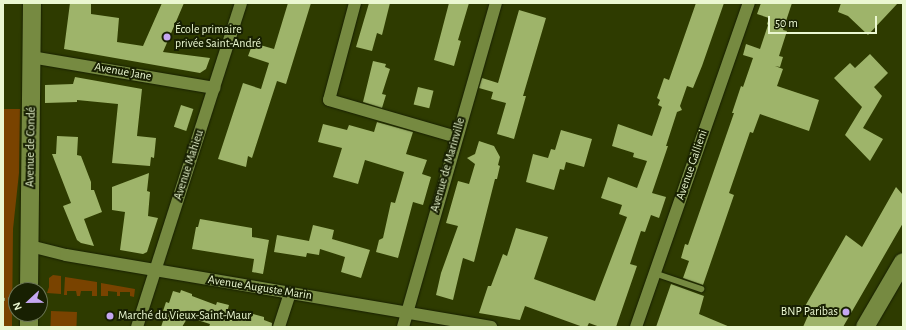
<!DOCTYPE html>
<meta charset="utf-8">
<style>
body{margin:0}
#map{position:relative;width:906px;height:330px;overflow:hidden;background:#2e3b00;font-family:"Alegreya Sans",sans-serif}
div>[style]{position:absolute}
[style*='--x']{left:calc(var(--x)*1px);top:calc(var(--y)*1px);width:calc(var(--w)*1px);rotate:calc(var(--a)*1deg)}
.green>*{inset:0;background:#794300;transform-origin:0 0}
.building>*{inset:0;background:#9eb46a;transform-origin:0 0}
.path>*{height:2.5px;margin-top:-1.25px;transform-origin:0;background:repeating-linear-gradient(90deg,#919e6e 0 2px,transparent 0 5px)}
.roads{filter:drop-shadow(0 0 1px #182000) drop-shadow(0 0 1px #182000)}
.lane>*{height:6px;margin:-3px;padding:0 3px;transform-origin:3px;border-radius:3px;background:#768a41}
.street>*{height:12px;margin:-6px;padding:0 6px;transform-origin:6px;border-radius:6px;background:#768a41}
.secondary>*{height:18px;margin:-9px;padding:0 9px;transform-origin:9px;border-radius:9px;background:#768a41}
.dots>*{width:11px;height:11px;translate:-50% -50%;box-sizing:border-box;border:2px solid #182002;border-radius:50%}
span{translate:-50% -50%;white-space:nowrap;text-align:center;line-height:1.15;-webkit-text-stroke:4px #182002;paint-order:stroke}
.poi-label{font-size:12px;color:#eaf7d1}
.left{translate:0 -50%;text-align:left}
.right{translate:-100% -50%;text-align:right}
.street-label{font-size:12px;color:#eaf7d1}
.frame{position:absolute;inset:0;border:4px solid #eaf7d1;pointer-events:none}
.north{position:absolute;left:8px;top:282px;width:40px;height:40px;box-sizing:border-box;background:#182002;border:1px solid #6c7655;border-radius:50%;rotate:248deg;font-size:11px;font-weight:700;line-height:16px;text-align:center;color:#eaf7d1}
.north::after{content:'';display:block;margin:auto;width:14px;height:18px;background:#c5a7f1;clip-path:polygon(50% 0,100% 100%,50% 72%,0 100%)}
.scale{position:absolute;left:768px;top:16px;width:109px;height:18px;box-sizing:border-box;border:2px solid #eaf7d1;border-top:0;padding-left:5px;font-size:12px;line-height:14px;white-space:nowrap;color:#eaf7d1;-webkit-text-stroke:3px #182002;paint-order:stroke}
</style>
<div id="map">
<div class="green">
<div style="clip-path:polygon(3px 109px,20px 109px,19px 173px,13px 229px,12px 327px,3px 327px)"></div>
<div style="clip-path:polygon(53px 275px,61px 276px,61px 294px,47px 293px,49px 287px,49px 278px)"></div>
<div style="clip-path:polygon(65px 277px,97px 282px,97px 296px,92px 296px,92px 291px,81px 291px,80px 296px,77px 296px,76px 291px,67px 291px,67px 295px,64px 295px)"></div>
<div style="clip-path:polygon(101px 283px,135px 289px,134px 297px,130px 296px,130px 292px,120px 292px,120px 296px,117px 296px,117px 292px,108px 291px,108px 296px,101px 296px)"></div>
<div style="left:51px;top:311px;width:26px;height:16px;rotate:2deg"></div>
</div>
<div class="building">
<div style="clip-path:polygon(70px 3px,91px 3px,91px 14px,119px 18px,117px 42px,143px 46px,162px 3px,184px 3px,163px 52px,210px 58px,206px 69px,200px 73px,64px 49px)"></div>
<div style="clip-path:polygon(288px 3px,311px 3px,286px 84px,277px 81px,252px 158px,248px 156px,246px 167px,218px 159px,243px 83px,261px 89px,269px 63px,248px 56px,253px 43px,274px 49px)"></div>
<div style="clip-path:polygon(369px 3px,390px 3px,382px 35px,377px 33px,372px 51px,356px 47px)"></div>
<div style="clip-path:polygon(449px 3px,469px 3px,458px 40px,461px 41px,454px 66px,434px 60px)"></div>
<div style="clip-path:polygon(696px 3px,724px 3px,702px 66px,693px 88px,687px 86px,680px 106px,682px 110px,677px 112px,666px 146px,668px 146px,652px 193px,666px 197px,659px 218px,651px 215px,645px 232px,641px 231px,630px 264px,637px 266px,616px 327px,600px 327px,589px 323px,587px 327px,583px 327px,525px 306px,520px 320px,479px 313px,488px 286px,491px 286px,503px 254px,507px 256px,516px 228px,548px 237px,534px 279px,595px 301px,627px 217px,619px 214px,622px 205px,601px 198px,608px 177px,637px 188px,647px 161px,633px 157px,634px 153px,612px 146px,618px 124px,652px 136px,662px 107px,658px 105px,660px 100px,657px 98px,664px 78px,669px 80px)"></div>
<div style="clip-path:polygon(761px 3px,792px 3px,783px 30px,787px 31px,779px 56px,783px 57px,780px 67px,775px 66px,783px 69px,777px 86px,819px 100px,809px 131px,760px 114px,753px 133px,750px 132px,729px 193px,734px 195px,703px 285px,683px 278px,689px 261px,681px 258px,685px 244px,688px 245px,734px 113px,732px 113px,741px 86px,743px 87px,753px 58px,743px 55px,746px 44px,760px 49px,768px 25px,767px 24px,769px 18px,757px 14px)"></div>
<div style="clip-path:polygon(841px 3px,898px 3px,868px 35px,848px 16px,838px 12px)"></div>
<div style="clip-path:polygon(519px 10px,546px 18px,523px 96px,526px 96px,514px 139px,497px 134px,506px 103px,491px 99px,493px 92px,479px 88px,482px 78px,498px 83px)"></div>
<div style="clip-path:polygon(870px 54px,888px 73px,874px 87px,882px 96px,863px 128px,883px 139px,870px 161px,845px 135px,862px 107px,834px 78px,850px 63px,855px 68px)"></div>
<div style="clip-path:polygon(373px 61px,386px 64px,385px 67px,390px 69px,382px 94px,386px 95px,382px 108px,363px 102px)"></div>
<div style="clip-path:polygon(75px 77px,142px 89px,137px 136px,156px 138px,154px 158px,151px 157px,150px 166px,112px 163px,118px 104px,77px 100px,77px 102px,45px 103px,45px 85px,73px 84px)"></div>
<div style="left:418px;top:87px;width:16px;height:18px;rotate:14deg"></div>
<div style="left:181px;top:105px;width:13px;height:23px;rotate:18deg"></div>
<div style="clip-path:polygon(377px 122px,413px 132px,406px 154px,427px 160px,422px 174px,431px 177px,423px 205px,413px 202px,398px 258px,376px 252px,379px 240px,383px 238px,391px 202px,395px 203px,404px 172px,365px 160px,358px 184px,333px 177px,342px 148px,318px 142px,323px 124px,347px 130px,349px 125px,374px 132px)"></div>
<div style="clip-path:polygon(561px 130px,592px 139px,584px 167px,566px 162px,564px 170px,560px 169px,554px 190px,526px 182px,533px 154px,548px 158px,551px 149px,555px 150px)"></div>
<div style="clip-path:polygon(57px 136px,78px 137px,77px 155px,81px 156px,91px 182px,91px 190px,94px 190px,102px 212px,84px 219px,94px 246px,81px 243px,77px 240px,63px 206px,71px 203px,52px 154px,56px 154px)"></div>
<div style="clip-path:polygon(479px 141px,494px 146px,500px 157px,498px 165px,500px 166px,497px 179px,495px 179px,474px 262px,463px 258px,453px 300px,436px 295px,441px 273px,458px 226px,446px 223px,458px 181px,469px 184px,475px 164px,467px 158px,475px 154px)"></div>
<div style="clip-path:polygon(149px 173px,147px 191px,150px 192px,148px 216px,158px 218px,147px 252px,143px 254px,120px 250px,125px 212px,112px 210px,112px 187px)"></div>
<div style="clip-path:polygon(896px 187px,903px 195px,903px 223px,843px 327px,803px 327px,810px 311px,804px 308px,846px 235px,862px 247px)"></div>
<div style="clip-path:polygon(200px 219px,252px 228px,252px 237px,269px 240px,263px 274px,252px 272px,254px 259px,192px 249px,196px 227px,198px 227px)"></div>
<div style="clip-path:polygon(313px 225px,334px 230px,332px 239px,370px 250px,361px 278px,341px 272px,345px 257px,320px 249px,319px 255px,307px 253px,306px 257px,274px 252px,277px 235px,309px 241px)"></div>
<div style="clip-path:polygon(671px 284px,704px 296px,699px 314px,730px 327px,656px 327px)"></div>
<div style="clip-path:polygon(181px 290px,192px 294px,192px 296px,216px 305px,217px 302px,229px 305px,228px 309px,252px 317px,253px 314px,264px 317px,264px 320px,272px 323px,272px 327px,209px 327px,210px 324px,188px 317px,182px 327px,161px 327px,165px 315px,162px 314px,166px 302px,169px 303px,173px 291px,180px 293px)"></div>
</div>
<div class="path">
<div style="--x:3;--y:299;--w:12;--a:-5"></div>
</div>
<div class="roads">
<div class="lane">
<div style="--x:654;--y:273;--w:50;--a:18.8"></div>
</div>
<div class="street">
<div style="--x:355;--y:3;--w:100;--a:105"></div>
<div style="--x:329;--y:100;--w:132;--a:16.2"></div>
<div style="--x:31;--y:57;--w:186;--a:9.6"></div>
<div style="--x:30;--y:246;--w:37;--a:14"></div>
<div style="--x:66;--y:255;--w:90;--a:9.6"></div>
<div style="--x:155;--y:270;--w:341;--a:9.6"></div>
<div style="--x:137;--y:327;--w:340;--a:-72.2"></div>
<div style="--x:279;--y:327;--w:36;--a:-72"></div>
<div style="--x:403;--y:327;--w:337;--a:-74"></div>
<div style="--x:636;--y:327;--w:343;--a:-70.8"></div>
</div>
<div class="secondary">
<div style="--x:29;--y:290;--w:287;--a:-89.4"></div>
<div style="--x:29;--y:327;--w:13;--a:-90"></div>
<div style="--x:865;--y:327;--w:75;--a:-59.7"></div>
</div>
</div>
<div class="dots">
<div style="left:167px;top:37px;background:#c5a7f1"></div>
<div style="left:846px;top:312px;background:#c5a7f1"></div>
<div style="left:110px;top:316px;background:#c5a7f1"></div>
</div>
<div class="poi-label">
<span class="left" style="left:175px;top:37px">École primaire<br>privée Saint-André</span>
<span class="right" style="left:838px;top:312px">BNP Paribas</span>
<span class="left" style="left:118px;top:316px">Marché du Vieux-Saint-Maur</span>
</div>
<div class="street-label">
<span style="left:123px;top:72px;rotate:10deg">Avenue Jane</span>
<span style="left:31px;top:147px;rotate:-89deg">Avenue de Condé</span>
<span style="left:189px;top:165px;rotate:-72deg">Avenue Mahieu</span>
<span style="left:448px;top:165px;rotate:-74deg">Avenue de Marinville</span>
<span style="left:692px;top:165px;rotate:-71deg">Avenue Gallieni</span>
<span style="left:260px;top:288px;rotate:9deg">Avenue Auguste Marin</span>
</div>
<div class="frame"></div>
<div class="north">N</div>
<div class="scale">50 m</div>
</div>
